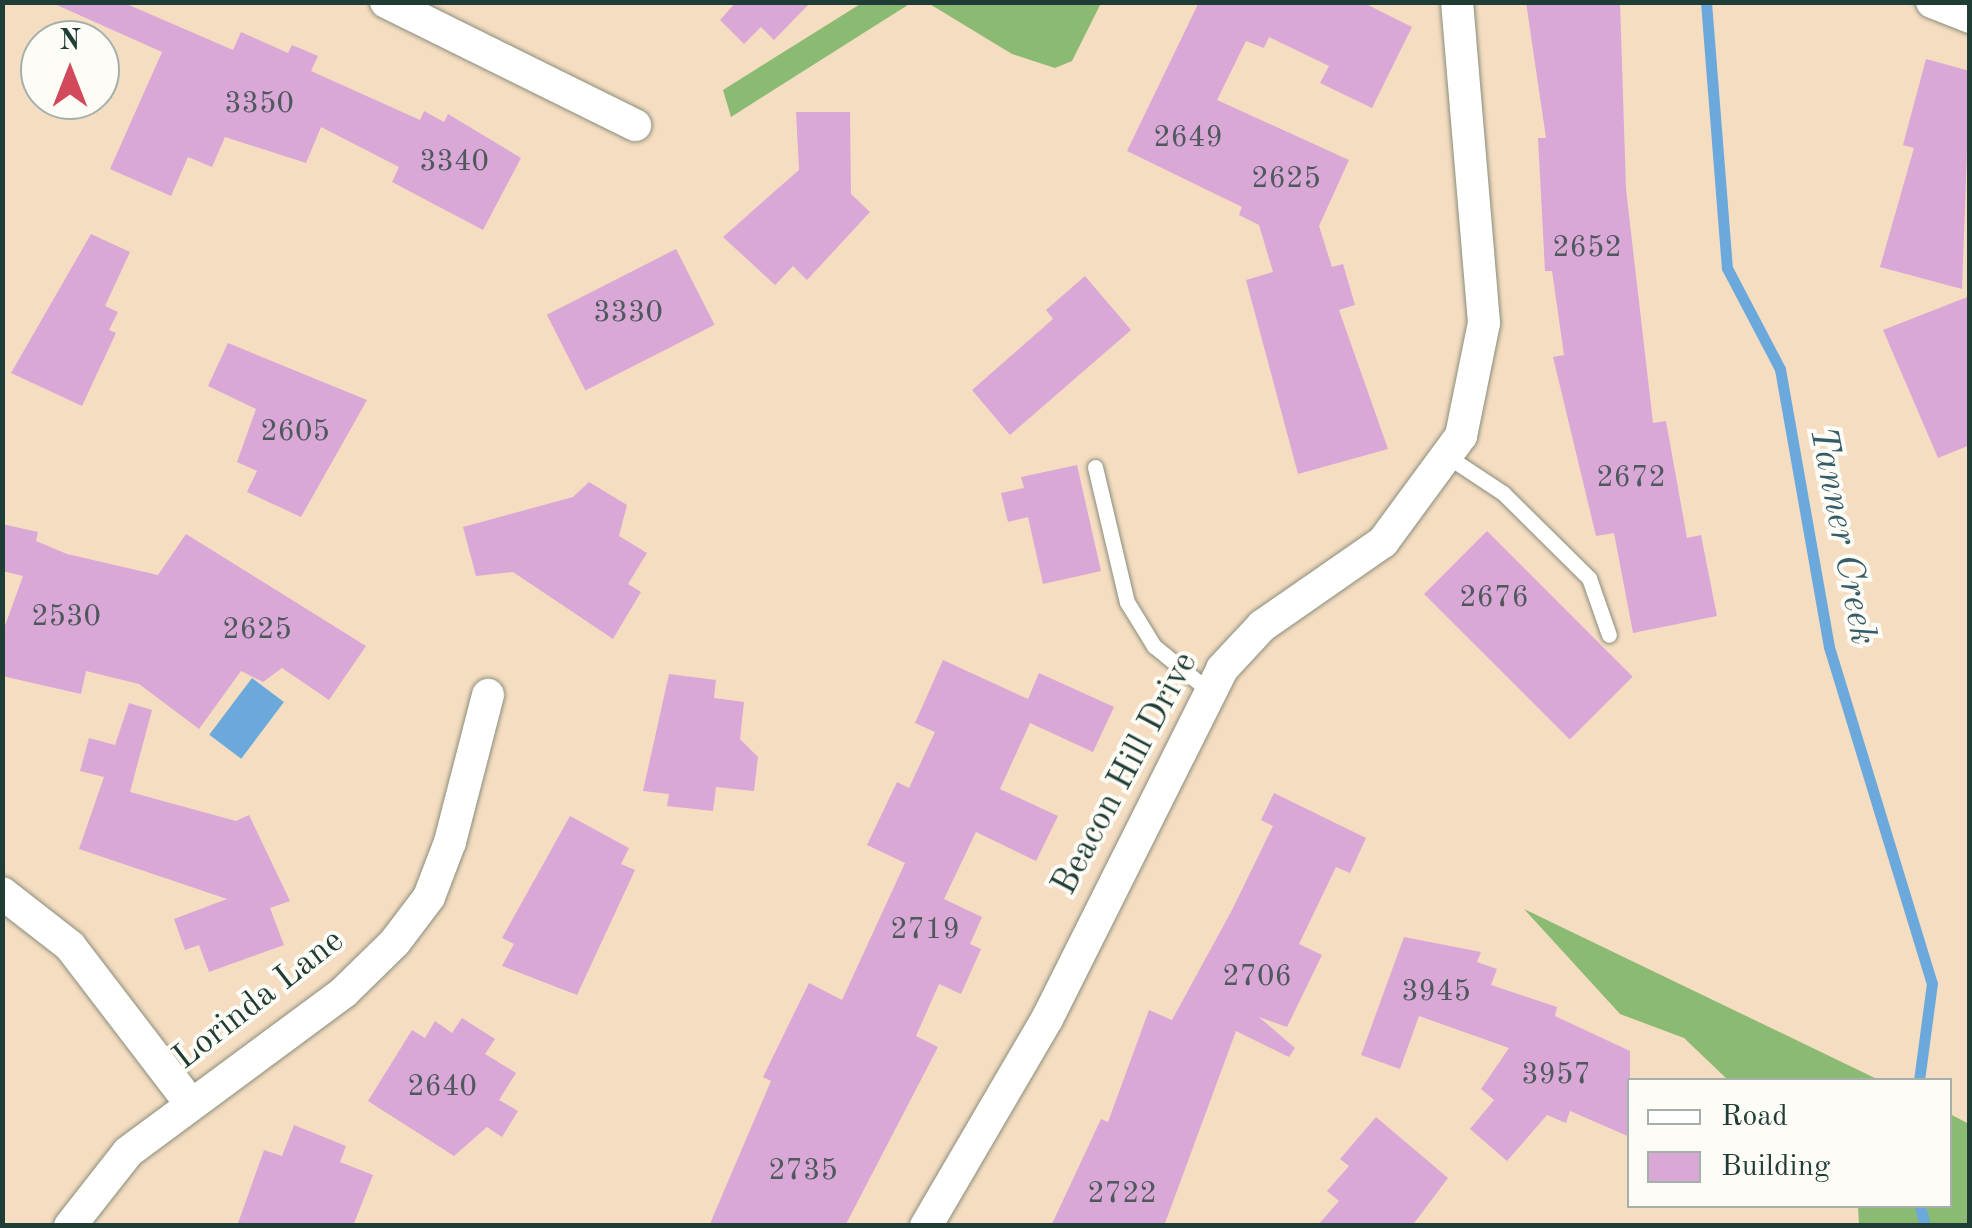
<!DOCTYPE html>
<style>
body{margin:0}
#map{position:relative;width:1972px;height:1228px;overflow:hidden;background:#f5ddc2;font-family:"Old Standard TT",serif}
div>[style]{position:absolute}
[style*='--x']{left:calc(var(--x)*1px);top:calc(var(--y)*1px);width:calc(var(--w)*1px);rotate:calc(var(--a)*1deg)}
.forest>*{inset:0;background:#8bba72}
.water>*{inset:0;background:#6ba9dd;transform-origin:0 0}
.stream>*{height:11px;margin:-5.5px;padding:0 5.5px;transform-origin:5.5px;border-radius:5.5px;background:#6ba9dd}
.building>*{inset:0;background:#d9a8d7;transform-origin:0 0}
.roads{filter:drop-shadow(0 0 2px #8a8d7b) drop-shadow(0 0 2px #8a8d7b)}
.lane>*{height:15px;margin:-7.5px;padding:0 7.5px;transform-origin:7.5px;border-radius:7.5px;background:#fff}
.street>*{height:32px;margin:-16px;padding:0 16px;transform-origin:16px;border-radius:16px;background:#fff}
span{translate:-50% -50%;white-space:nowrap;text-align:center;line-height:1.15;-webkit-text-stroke:8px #fdfcf7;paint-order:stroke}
.number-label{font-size:30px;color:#4e585d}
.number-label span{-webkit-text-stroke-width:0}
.street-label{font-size:35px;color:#1f3d34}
.water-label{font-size:38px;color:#365d67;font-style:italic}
.frame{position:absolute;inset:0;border:5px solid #1f3d34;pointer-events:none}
.legend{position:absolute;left:1627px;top:1078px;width:325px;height:130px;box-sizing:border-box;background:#fdfcf7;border:2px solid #a4b0a9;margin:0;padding:12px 18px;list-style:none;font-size:30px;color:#1f3d34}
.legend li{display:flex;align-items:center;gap:20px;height:50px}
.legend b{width:50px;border:2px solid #a4b0a9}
.north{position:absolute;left:20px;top:20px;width:100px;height:100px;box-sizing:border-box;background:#fdfcf7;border:2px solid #a4b0a9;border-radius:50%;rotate:0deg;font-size:28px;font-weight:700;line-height:40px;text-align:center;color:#1f3d34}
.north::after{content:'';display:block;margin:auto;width:35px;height:45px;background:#d1495b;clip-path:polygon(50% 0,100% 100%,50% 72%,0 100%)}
</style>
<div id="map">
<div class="forest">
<div style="clip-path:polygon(862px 3px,911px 3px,731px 117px,723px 90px)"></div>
<div style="clip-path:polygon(928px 3px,1101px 3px,1072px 61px,1055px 68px,1012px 54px)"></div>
<div style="clip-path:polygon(1524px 909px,1879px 1080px,1728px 1080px,1684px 1038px,1620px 1014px)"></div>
<div style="clip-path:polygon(1950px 1114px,1969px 1124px,1969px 1225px,1859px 1225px,1858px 1206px,1950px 1206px)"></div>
</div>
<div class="water">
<div style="left:252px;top:678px;width:40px;height:71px;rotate:37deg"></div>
</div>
<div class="stream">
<div style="--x:1706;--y:2;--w:267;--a:85.5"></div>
<div style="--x:1727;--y:268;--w:114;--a:62.3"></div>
<div style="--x:1780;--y:369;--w:282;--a:80"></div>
<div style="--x:1829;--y:647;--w:351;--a:73"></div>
<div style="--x:1932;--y:983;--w:98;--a:97.6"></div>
<div style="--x:1920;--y:1206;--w:21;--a:76"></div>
</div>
<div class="building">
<div style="clip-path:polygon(50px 2px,122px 2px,233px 50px,241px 32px,288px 53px,292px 45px,318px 56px,311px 71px,420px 120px,424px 111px,444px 122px,448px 114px,521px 158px,483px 230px,392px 182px,399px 167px,321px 127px,306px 163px,225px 137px,212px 167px,188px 157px,171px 196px,110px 169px,162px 52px)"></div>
<div style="clip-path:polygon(736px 2px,811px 2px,774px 40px,761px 27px,744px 44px,720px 20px)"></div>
<div style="clip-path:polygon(1199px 2px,1362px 2px,1412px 27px,1372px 108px,1320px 83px,1329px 66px,1269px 37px,1264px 48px,1246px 41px,1217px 100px,1349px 160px,1319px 226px,1332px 267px,1343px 264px,1355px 305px,1339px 310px,1388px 449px,1298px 474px,1246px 280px,1273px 272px,1259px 225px,1239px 215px,1242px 207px,1127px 151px)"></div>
<div style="clip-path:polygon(1526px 2px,1620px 2px,1626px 189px,1653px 423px,1666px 421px,1687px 538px,1701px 535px,1717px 616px,1633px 633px,1614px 533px,1596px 536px,1553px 357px,1564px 355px,1552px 271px,1545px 271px,1538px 138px,1546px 138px)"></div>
<div style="clip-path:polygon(1926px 59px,1970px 71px,1962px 289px,1880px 267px,1914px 148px,1903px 145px)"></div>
<div style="clip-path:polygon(796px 112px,850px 112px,851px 194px,870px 212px,807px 280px,793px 266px,775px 285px,723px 237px,799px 170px)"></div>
<div style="clip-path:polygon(91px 234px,130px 252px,105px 306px,118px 312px,109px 330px,116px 333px,82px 406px,11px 373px)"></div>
<div style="left:676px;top:249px;width:85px;height:145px;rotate:63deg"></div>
<div style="clip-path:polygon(1085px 276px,1131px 330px,1010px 435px,972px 390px,1053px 319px,1046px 310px)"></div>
<div style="clip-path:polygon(1970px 296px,1970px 445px,1938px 458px,1883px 330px)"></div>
<div style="clip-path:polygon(228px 343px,367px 400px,301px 517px,247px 492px,257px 471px,237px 462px,256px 409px,208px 386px)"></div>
<div style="clip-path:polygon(1077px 465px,1101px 571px,1043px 584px,1028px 517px,1008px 522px,1001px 493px,1024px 488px,1021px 477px)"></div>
<div style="clip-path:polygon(589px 482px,627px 505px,619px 536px,647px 553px,628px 584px,641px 592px,613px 639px,513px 572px,476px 576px,463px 527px,573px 497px)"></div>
<div style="clip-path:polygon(2px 524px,38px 532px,36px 541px,67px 554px,158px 575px,186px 534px,366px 646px,329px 700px,282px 668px,263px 682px,241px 671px,199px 729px,139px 684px,86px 671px,81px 694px,2px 676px,2px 634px,23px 576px,2px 571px)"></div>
<div style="left:1487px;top:531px;width:206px;height:89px;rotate:45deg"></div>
<div style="clip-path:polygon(943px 660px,1028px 699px,1039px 673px,1114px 707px,1093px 752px,1030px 723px,1000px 789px,1058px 816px,1036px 861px,976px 832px,944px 899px,982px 917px,970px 944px,981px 949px,961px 994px,939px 984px,916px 1036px,938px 1047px,845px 1226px,709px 1226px,771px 1081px,763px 1077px,809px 983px,842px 1000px,905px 863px,867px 845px,897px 782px,909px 788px,935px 732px,915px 723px)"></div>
<div style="clip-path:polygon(669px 674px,716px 680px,714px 698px,744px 702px,740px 739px,758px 757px,754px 791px,716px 787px,713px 811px,667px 806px,669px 794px,643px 791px)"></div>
<div style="clip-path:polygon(129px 703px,152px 710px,130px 792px,236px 821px,249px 815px,290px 901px,270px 908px,284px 945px,209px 972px,199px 945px,185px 950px,174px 919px,227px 899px,79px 849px,104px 777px,80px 771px,89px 738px,115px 745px)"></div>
<div style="clip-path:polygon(1274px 793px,1366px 838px,1350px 873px,1336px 867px,1299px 944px,1322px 955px,1287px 1027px,1259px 1017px,1295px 1048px,1289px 1057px,1236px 1031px,1164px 1226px,1051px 1226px,1101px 1119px,1108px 1122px,1149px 1010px,1172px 1020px,1232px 910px,1273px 826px,1261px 820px)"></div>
<div style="clip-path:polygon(570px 816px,629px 848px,621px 864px,635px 870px,577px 995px,502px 966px,514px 944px,502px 938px)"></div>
<div style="clip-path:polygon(1404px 937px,1481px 952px,1477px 962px,1497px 969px,1491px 985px,1557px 1007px,1555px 1016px,1630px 1051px,1630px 1137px,1570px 1111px,1566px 1123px,1547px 1115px,1507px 1161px,1470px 1129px,1494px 1100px,1481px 1089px,1509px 1048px,1419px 1016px,1400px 1069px,1361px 1055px)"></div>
<div style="clip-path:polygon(462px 1018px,495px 1039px,485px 1054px,516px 1073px,499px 1100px,518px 1111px,502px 1137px,487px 1127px,454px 1156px,368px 1101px,412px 1030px,425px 1038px,435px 1021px,452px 1033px)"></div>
<div style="clip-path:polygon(1376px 1117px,1448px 1178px,1412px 1226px,1317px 1226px,1339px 1201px,1327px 1191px,1349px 1166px,1340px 1159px)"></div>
<div style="clip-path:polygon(294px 1125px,346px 1146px,340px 1162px,373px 1175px,353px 1226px,237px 1226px,264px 1150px,282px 1156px)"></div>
</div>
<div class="roads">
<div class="lane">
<div style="--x:1450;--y:458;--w:64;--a:33.4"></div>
<div style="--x:1503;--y:493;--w:121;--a:44.7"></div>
<div style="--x:1589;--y:578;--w:60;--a:70.7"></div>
<div style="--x:1095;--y:467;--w:139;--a:76.7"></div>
<div style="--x:1127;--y:602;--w:52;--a:58.5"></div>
<div style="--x:1154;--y:646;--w:70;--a:39.2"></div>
</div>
<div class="street">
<div style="--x:386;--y:2;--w:278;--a:26.3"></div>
<div style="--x:1932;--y:2;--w:41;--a:21.5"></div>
<div style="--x:2;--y:893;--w:86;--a:37.9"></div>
<div style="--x:70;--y:946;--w:199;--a:52.6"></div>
<div style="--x:70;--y:1226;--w:94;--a:-51.9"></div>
<div style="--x:128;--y:1152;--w:269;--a:-36.5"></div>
<div style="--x:344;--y:992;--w:71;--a:-44.4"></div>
<div style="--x:395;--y:942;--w:56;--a:-52.9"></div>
<div style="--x:429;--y:897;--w:59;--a:-69.1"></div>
<div style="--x:450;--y:842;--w:152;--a:-75.5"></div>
<div style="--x:926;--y:1226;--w:240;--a:-59.7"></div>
<div style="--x:1047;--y:1019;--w:391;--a:-63.4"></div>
<div style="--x:1222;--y:669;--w:59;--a:-47.1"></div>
<div style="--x:1262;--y:626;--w:147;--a:-34.8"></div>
<div style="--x:1383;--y:542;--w:132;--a:-53.7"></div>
<div style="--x:1461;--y:436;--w:115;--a:-78.5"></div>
<div style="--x:1484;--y:323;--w:322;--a:-94.8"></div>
</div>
</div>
<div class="number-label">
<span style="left:259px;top:104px">3350</span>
<span style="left:1188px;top:138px">2649</span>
<span style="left:454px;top:162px">3340</span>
<span style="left:1286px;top:179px">2625</span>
<span style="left:1587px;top:248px">2652</span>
<span style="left:628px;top:313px">3330</span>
<span style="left:295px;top:432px">2605</span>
<span style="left:1631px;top:478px">2672</span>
<span style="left:1494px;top:598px">2676</span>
<span style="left:66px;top:617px">2530</span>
<span style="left:257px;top:630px">2625</span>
<span style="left:925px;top:930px">2719</span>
<span style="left:1257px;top:977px">2706</span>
<span style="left:1436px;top:992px">3945</span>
<span style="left:1556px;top:1075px">3957</span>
<span style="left:442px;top:1087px">2640</span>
<span style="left:803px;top:1171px">2735</span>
<span style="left:1122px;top:1194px">2722</span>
</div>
<div class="street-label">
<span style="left:1126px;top:774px;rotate:-62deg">Beacon Hill Drive</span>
<span style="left:259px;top:1000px;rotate:-38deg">Lorinda Lane</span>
</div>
<div class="water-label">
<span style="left:1841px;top:536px;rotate:79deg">Tanner Creek</span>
</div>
<div class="frame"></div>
<ul class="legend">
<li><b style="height:12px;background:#fff"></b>Road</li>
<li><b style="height:28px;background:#d9a8d7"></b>Building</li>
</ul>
<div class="north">N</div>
</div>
